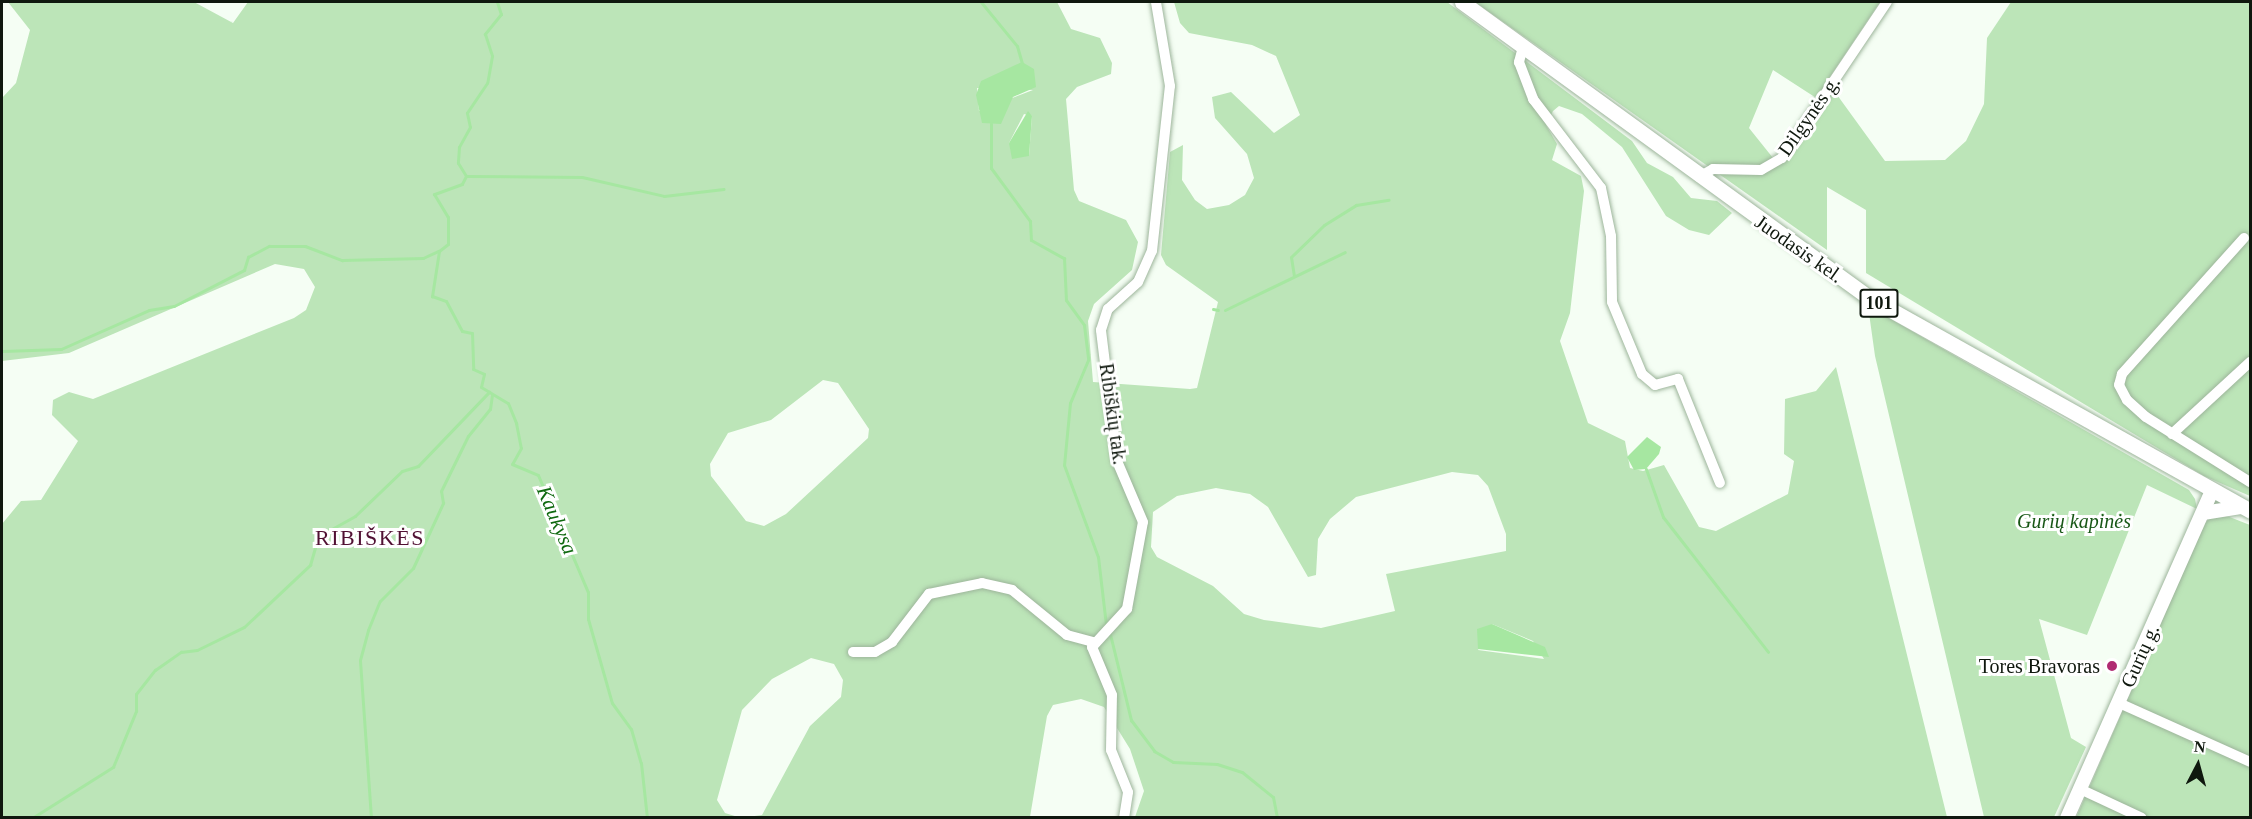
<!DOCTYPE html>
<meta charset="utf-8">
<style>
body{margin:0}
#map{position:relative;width:2252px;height:819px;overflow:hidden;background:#f5fef4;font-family:Georgia,serif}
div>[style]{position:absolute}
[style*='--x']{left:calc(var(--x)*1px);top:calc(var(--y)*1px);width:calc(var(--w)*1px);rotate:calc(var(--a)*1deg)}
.green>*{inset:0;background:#bce5b8}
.water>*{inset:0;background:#a6e7a1}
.stream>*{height:3px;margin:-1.5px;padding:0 1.5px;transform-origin:1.5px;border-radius:1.5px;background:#a6e7a1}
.roads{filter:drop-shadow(0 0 2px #9db59b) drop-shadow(0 0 2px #9db59b)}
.street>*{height:10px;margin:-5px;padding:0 5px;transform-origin:5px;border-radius:5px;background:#fff}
.secondary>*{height:14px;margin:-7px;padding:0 7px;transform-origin:7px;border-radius:7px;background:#fff}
.primary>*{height:15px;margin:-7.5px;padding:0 7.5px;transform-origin:7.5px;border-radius:7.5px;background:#fff}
.dots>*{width:16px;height:16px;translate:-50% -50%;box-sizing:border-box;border:3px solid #fff;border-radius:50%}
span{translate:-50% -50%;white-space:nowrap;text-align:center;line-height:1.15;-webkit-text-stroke:6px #fff;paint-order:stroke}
.shield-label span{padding:2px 4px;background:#fff;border:2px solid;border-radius:4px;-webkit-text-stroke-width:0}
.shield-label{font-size:18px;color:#0f180e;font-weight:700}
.street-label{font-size:20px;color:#0f180e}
.park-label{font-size:20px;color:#185716;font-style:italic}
.poi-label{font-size:20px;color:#0f180e}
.right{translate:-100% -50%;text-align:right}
.water-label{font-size:21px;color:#0f690f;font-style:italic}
.quarter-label{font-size:22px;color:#511133;letter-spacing:1.5px}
.frame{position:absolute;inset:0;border:3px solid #0f180e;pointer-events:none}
.north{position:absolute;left:2168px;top:735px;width:60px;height:60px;-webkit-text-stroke:4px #fff;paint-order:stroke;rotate:6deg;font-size:16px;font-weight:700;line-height:24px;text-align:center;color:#0f180e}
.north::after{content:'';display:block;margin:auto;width:21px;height:27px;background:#0f180e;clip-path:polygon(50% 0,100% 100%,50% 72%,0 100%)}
</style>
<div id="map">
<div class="green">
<div style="clip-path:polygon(evenodd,8px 2px,194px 2px,233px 23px,248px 2px,1057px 2px,1071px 29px,1100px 38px,1112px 63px,1111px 74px,1077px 87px,1066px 99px,1074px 190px,1079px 201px,1126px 220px,1138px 242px,1132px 270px,1094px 304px,1088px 321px,1093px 382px,1190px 389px,1197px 388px,1218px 302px,1166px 265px,1161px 255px,1170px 152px,1183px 145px,1182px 180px,1195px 200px,1207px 209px,1229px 205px,1245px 195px,1254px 178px,1247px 154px,1215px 118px,1212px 97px,1231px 92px,1274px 133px,1300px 115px,1276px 56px,1252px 45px,1189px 33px,1180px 23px,1174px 2px,1447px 2px,1632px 141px,1647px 163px,1673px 177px,1691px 198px,1717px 201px,1732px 213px,1709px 235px,1689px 230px,1666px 216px,1622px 147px,1582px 114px,1559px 106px,1553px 111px,1546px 125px,1557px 144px,1552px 160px,1581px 176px,1584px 191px,1570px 313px,1560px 341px,1588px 423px,1625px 441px,1630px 468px,1643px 471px,1664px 465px,1699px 527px,1716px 531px,1788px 494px,1794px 461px,1784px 454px,1785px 399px,1816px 391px,1836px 367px,1947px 817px,1135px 817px,1144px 791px,1130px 749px,1104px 707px,1081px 699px,1053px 705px,1047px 716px,1030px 817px,747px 817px,762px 815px,810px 726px,841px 697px,843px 680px,834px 664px,811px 658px,772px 679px,742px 710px,717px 800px,725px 813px,738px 817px,2px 818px,2px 524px,21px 501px,41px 500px,78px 441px,52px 415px,53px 400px,69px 392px,93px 399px,294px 318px,306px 310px,315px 287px,304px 269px,275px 264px,69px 353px,2px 361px,2px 98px,16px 83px,30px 30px,8px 2px,977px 88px,1033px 90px,979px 111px,977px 88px,8px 2px,1024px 114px,1032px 116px,1029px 156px,1009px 143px,1024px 114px,8px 2px,823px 380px,838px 383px,869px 429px,868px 438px,786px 514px,764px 526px,746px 521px,711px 476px,710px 464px,728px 433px,771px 420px,823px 380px,8px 2px,1452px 472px,1478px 475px,1488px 486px,1506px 534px,1506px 551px,1386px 574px,1395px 611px,1321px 628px,1264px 620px,1244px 614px,1213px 586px,1157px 557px,1151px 547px,1153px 512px,1177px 496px,1216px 488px,1250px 494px,1268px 507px,1308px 577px,1316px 575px,1318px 539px,1330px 519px,1356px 497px,1452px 472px,8px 2px,1492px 624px,1533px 641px,1544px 659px,1478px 650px,1492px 624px)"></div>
<div style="clip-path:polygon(evenodd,1475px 2px,1880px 2px,1827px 81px,1885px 161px,1945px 160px,1966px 141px,1984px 104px,1987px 38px,2011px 2px,2250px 2px,2250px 496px,2204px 476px,1866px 273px,1866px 210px,1827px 187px,1827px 250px,1475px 2px,1773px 70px,1824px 103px,1791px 155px,1773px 158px,1749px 128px,1773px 70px)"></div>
<div style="clip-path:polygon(1868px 306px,2189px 490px,2195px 499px,2197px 509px,2147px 485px,2087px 635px,2039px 619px,2071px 738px,2086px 747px,2054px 817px,1984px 817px,1875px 356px)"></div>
<div style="clip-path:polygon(2227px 516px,2250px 525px,2250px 817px,2076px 818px,2204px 524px,2211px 517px)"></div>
</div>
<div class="water">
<div style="clip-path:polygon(1022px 62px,1034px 69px,1036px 87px,1013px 97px,1001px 124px,982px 123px,976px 95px,981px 81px)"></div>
<div style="clip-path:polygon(1028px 111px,1032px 116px,1029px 156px,1012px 159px,1009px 143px)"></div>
<div style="clip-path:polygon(1647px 437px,1661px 447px,1659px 454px,1646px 469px,1634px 470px,1627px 457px)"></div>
<div style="clip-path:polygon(1492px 624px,1545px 647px,1549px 657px,1478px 649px,1477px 629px)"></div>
</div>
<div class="stream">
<div style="--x:497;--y:2;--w:13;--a:72"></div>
<div style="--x:501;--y:14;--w:26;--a:129"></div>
<div style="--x:485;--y:34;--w:23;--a:72"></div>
<div style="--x:492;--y:56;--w:27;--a:100"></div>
<div style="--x:487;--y:83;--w:36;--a:124"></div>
<div style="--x:467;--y:113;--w:14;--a:78"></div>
<div style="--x:470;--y:127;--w:23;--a:119"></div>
<div style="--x:459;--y:147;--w:16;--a:94"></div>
<div style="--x:458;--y:163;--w:15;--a:58"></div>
<div style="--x:466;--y:176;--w:9;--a:117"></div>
<div style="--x:462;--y:184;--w:30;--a:160"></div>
<div style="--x:434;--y:194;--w:27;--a:59"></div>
<div style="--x:448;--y:217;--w:27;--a:90"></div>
<div style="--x:448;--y:244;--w:11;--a:142"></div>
<div style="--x:439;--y:251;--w:46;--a:98.8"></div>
<div style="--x:432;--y:296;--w:15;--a:20"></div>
<div style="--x:446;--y:301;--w:34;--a:62"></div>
<div style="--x:462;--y:331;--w:10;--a:11"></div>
<div style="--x:472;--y:333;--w:36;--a:88"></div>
<div style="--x:473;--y:369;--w:12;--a:24"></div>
<div style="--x:484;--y:374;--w:13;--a:103"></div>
<div style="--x:481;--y:387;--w:31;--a:31"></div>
<div style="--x:508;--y:403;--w:22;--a:68"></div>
<div style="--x:516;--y:423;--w:25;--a:79"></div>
<div style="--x:521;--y:448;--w:18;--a:119"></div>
<div style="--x:512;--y:464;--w:28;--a:23"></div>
<div style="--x:538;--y:475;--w:127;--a:66.9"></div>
<div style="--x:588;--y:592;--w:27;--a:90"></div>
<div style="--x:588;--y:619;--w:87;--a:74.1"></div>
<div style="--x:612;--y:703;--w:32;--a:54"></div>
<div style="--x:631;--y:729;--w:35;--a:74"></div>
<div style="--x:641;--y:763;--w:55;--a:83.8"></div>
<div style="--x:981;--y:2;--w:57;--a:50.7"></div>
<div style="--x:1017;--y:46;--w:19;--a:74"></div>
<div style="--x:991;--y:123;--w:45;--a:90"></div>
<div style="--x:991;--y:168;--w:66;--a:53.7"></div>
<div style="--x:1030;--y:221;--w:19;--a:87"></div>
<div style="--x:1031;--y:240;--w:38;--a:29"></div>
<div style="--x:1064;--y:258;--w:42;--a:87.3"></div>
<div style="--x:1066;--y:300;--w:31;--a:54"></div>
<div style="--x:1084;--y:325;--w:35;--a:83"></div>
<div style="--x:1088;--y:360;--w:47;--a:112.7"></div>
<div style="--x:1070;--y:403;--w:62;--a:95.5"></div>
<div style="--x:1064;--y:465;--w:98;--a:69.7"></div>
<div style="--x:1098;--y:557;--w:68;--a:83.3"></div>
<div style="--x:467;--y:176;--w:115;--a:0.5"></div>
<div style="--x:582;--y:177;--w:84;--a:13"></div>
<div style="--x:664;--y:196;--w:60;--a:-6.7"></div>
<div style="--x:1294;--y:276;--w:19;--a:-99"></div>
<div style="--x:1291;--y:257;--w:46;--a:-44.1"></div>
<div style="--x:1324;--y:225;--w:38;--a:-32"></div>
<div style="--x:1356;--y:205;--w:33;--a:-9"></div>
<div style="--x:1213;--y:309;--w:5;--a:11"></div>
<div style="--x:1225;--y:310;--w:133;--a:-25.8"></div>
<div style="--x:2;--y:351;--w:59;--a:-1.9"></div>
<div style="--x:61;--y:349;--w:96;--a:-23.9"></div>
<div style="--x:149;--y:310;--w:25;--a:-9"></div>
<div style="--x:174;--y:306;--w:79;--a:-27.2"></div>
<div style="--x:244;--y:270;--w:14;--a:-73"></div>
<div style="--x:248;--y:257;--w:24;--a:-28"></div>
<div style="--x:269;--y:246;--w:36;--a:0"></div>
<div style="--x:305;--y:246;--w:40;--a:21"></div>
<div style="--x:342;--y:260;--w:81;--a:-1.4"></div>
<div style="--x:423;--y:258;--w:17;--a:-25"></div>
<div style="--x:1646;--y:469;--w:51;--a:70.5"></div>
<div style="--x:1663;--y:517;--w:171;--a:52.1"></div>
<div style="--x:1110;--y:634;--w:89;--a:76.3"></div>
<div style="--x:1131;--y:720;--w:39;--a:53"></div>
<div style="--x:1154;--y:751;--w:22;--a:30"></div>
<div style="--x:1173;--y:762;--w:44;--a:2.6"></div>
<div style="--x:1217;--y:764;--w:26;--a:18"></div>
<div style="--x:1242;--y:772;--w:40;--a:39"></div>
<div style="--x:1273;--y:797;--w:21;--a:79"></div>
<div style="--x:32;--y:818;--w:96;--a:-32.2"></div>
<div style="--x:113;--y:767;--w:61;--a:-67.7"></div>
<div style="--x:136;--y:711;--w:17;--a:-90"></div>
<div style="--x:136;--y:694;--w:31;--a:-52"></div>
<div style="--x:155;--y:670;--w:32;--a:-35"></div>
<div style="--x:181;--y:652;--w:16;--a:-7"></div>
<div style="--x:197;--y:650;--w:52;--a:-26.1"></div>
<div style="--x:244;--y:627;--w:91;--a:-43.2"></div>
<div style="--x:310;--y:565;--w:19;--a:-74"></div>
<div style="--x:315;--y:547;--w:21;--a:-51"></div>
<div style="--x:328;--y:531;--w:31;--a:-29"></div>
<div style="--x:355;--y:516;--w:65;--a:-43.8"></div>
<div style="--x:402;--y:471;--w:17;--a:-17"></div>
<div style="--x:418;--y:466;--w:103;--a:-46.2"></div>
<div style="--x:371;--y:818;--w:158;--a:-94"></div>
<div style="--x:360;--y:660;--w:31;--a:-75"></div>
<div style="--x:368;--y:630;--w:31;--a:-68"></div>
<div style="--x:380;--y:601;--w:47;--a:-45"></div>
<div style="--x:413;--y:568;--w:72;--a:-65.2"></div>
<div style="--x:443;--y:503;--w:12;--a:-99"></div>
<div style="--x:441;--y:491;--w:61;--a:-63.9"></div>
<div style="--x:468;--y:436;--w:35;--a:-51"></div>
<div style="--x:490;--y:409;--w:14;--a:-82"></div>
</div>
<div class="roads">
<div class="street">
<div style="--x:1523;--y:47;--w:16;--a:105"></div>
<div style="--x:1519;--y:62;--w:40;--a:69"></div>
<div style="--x:1533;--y:99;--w:112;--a:52.6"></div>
<div style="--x:1601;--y:188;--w:49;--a:78.2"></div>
<div style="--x:1611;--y:236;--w:66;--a:89.1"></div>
<div style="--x:1612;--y:302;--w:78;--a:67.4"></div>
<div style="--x:1642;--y:374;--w:17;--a:40"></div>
<div style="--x:1655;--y:385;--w:24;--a:-15"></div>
<div style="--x:1678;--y:379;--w:112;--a:68"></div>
<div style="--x:1699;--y:177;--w:16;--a:-30"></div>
<div style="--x:1713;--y:169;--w:48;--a:1.2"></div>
<div style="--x:1761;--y:170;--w:24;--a:-30"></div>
<div style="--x:1782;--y:158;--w:188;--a:-56.1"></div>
<div style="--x:2244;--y:238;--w:183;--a:131.9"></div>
<div style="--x:2122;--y:374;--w:11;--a:105"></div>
<div style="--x:2119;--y:385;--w:17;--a:62"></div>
<div style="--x:2127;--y:400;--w:25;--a:42"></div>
<div style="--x:2146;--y:417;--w:123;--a:32"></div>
<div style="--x:2172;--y:434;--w:106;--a:-42.7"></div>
<div style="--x:853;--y:652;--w:22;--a:0"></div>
<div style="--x:875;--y:652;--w:20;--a:-30"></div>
<div style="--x:892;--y:642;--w:61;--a:-52.4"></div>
<div style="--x:929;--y:594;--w:54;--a:-11.7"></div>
<div style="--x:982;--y:583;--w:31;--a:13"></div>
<div style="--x:1012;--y:590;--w:71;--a:39.3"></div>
<div style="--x:1067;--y:635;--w:27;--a:15"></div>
<div style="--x:2119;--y:703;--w:144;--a:24.2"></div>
<div style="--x:2080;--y:789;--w:68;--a:25.1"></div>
<div style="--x:1124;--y:818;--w:26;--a:-81"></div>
<div style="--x:1128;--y:792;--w:45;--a:-112"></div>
<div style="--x:1111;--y:750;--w:55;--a:-89"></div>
<div style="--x:1112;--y:695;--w:52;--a:-112.6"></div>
<div style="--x:1092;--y:647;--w:52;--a:-47.4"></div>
<div style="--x:1127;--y:609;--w:88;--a:-79.6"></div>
<div style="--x:1143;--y:522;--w:66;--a:-113.1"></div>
<div style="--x:1117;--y:461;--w:132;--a:-97"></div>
<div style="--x:1101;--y:330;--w:22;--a:-72"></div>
<div style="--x:1108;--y:309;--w:40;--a:-42"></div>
<div style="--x:1138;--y:282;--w:34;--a:-66"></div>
<div style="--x:1152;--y:251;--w:166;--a:-83.8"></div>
<div style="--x:1170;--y:86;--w:85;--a:-99.5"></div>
</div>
<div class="secondary">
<div style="--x:2203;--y:513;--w:38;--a:-9"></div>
<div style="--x:2067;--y:818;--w:355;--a:-66.1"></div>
</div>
<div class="primary">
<div style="--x:1462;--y:2;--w:500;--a:36"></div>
<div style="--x:1866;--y:296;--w:440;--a:29.2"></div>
</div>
</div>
<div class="dots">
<div style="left:2112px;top:666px;background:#b02b72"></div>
</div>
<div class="shield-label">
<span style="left:1879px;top:303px">101</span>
</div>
<div class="street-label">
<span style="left:1809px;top:116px;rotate:-55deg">Dilgynės g.</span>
<span style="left:1799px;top:249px;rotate:35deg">Juodasis kel.</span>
<span style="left:1113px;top:414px;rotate:82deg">Ribiškių tak.</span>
<span style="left:2140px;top:656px;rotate:-66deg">Gurių g.</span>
</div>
<div class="park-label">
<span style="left:2074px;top:521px">Gurių kapinės</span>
</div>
<div class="poi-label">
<span class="right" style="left:2100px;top:666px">Tores Bravoras</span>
</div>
<div class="water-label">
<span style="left:557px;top:520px;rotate:67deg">Kaukysa</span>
</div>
<div class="quarter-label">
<span style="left:370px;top:538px">RIBIŠKĖS</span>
</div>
<div class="frame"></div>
<div class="north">N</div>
</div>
